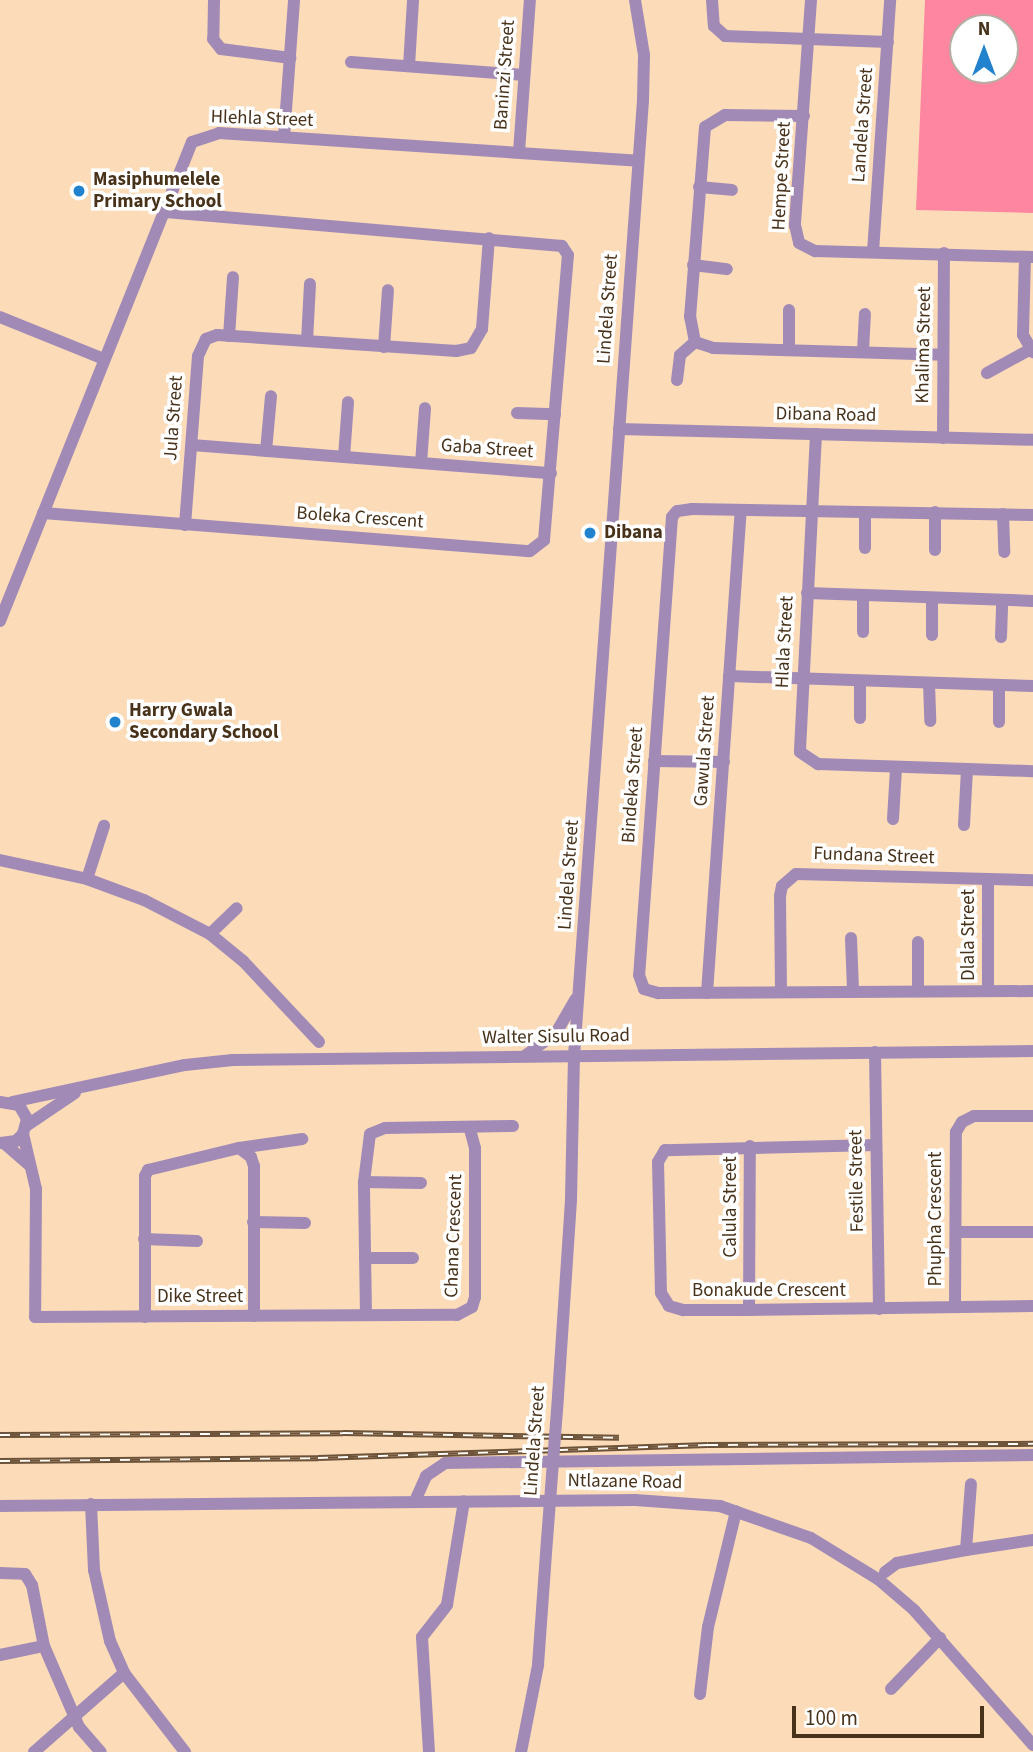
<!DOCTYPE html>
<style>
body{margin:0}
#map{position:relative;width:1033px;height:1752px;overflow:hidden;background:#fcdbb9;font-family:"Source Sans 3",sans-serif}
div>[style]{position:absolute}
[style*='--x']{left:calc(var(--x)*1px);top:calc(var(--y)*1px);width:calc(var(--w)*1px);rotate:calc(var(--a)*1deg)}
.green>*{inset:0;background:#fe86a0}
.minor>*{height:12px;margin:-6px;padding:0 6px;transform-origin:6px;border-radius:6px;background:#a18bb6}
.rail>*{height:6px;margin-top:-3px;transform-origin:0;background:repeating-linear-gradient(90deg,#fff 0 10px,#6b5238 0 20px);box-sizing:border-box;border-block:2px solid #6b5238}
.minor-bridge>*{height:12px;margin:-6px;padding:0 6px;transform-origin:6px;border-radius:6px;background:#a18bb6}
.dots>*{width:19px;height:19px;translate:-50% -50%;box-sizing:border-box;border:4px solid #fff;border-radius:50%}
span{translate:-50% -50%;white-space:nowrap;text-align:center;line-height:1.15;-webkit-text-stroke:7px #fff;paint-order:stroke}
.street-label{font-size:19px;color:#48321a}
.poi-label{font-size:19px;color:#48321a;font-weight:700}
.left{translate:0 -50%;text-align:left}
.north{position:absolute;left:949px;top:14px;width:70px;height:70px;box-sizing:border-box;background:#fff;border:2px solid #b6ada3;border-radius:50%;rotate:0deg;font-size:19px;font-weight:700;line-height:28px;text-align:center;color:#48321a}
.north::after{content:'';display:block;margin:auto;width:24px;height:32px;background:#2182ce;clip-path:polygon(50% 0,100% 100%,50% 72%,0 100%)}
.scale{position:absolute;left:792px;top:1706px;width:192px;height:32px;box-sizing:border-box;border:4px solid #48321a;border-top:0;padding-left:9px;font-size:21px;line-height:24px;white-space:nowrap;color:#48321a;-webkit-text-stroke:5px #fff;paint-order:stroke}
</style>
<div id="map">
<div class="green">
<div style="clip-path:polygon(evenodd,925px 0,1033px 0,1033px 213px,916px 210px,925px 0,963px 28px,1005px 28px,1005px 70px,963px 70px,963px 28px)"></div>
</div>
<div class="minor">
<div style="--x:214;--y:0;--w:39;--a:91"></div>
<div style="--x:213;--y:39;--w:13;--a:51"></div>
<div style="--x:221;--y:49;--w:70;--a:7.4"></div>
<div style="--x:712;--y:0;--w:26;--a:86"></div>
<div style="--x:714;--y:26;--w:15;--a:42"></div>
<div style="--x:725;--y:36;--w:163;--a:2.1"></div>
<div style="--x:811;--y:0;--w:226;--a:94.1"></div>
<div style="--x:795;--y:225;--w:18;--a:77"></div>
<div style="--x:799;--y:243;--w:18;--a:27"></div>
<div style="--x:815;--y:251;--w:218;--a:1.6"></div>
<div style="--x:351;--y:62;--w:173;--a:4.3"></div>
<div style="--x:409;--y:66;--w:66;--a:-86.5"></div>
<div style="--x:804;--y:116;--w:79;--a:-179.3"></div>
<div style="--x:725;--y:115;--w:23;--a:149"></div>
<div style="--x:705;--y:127;--w:190;--a:94.5"></div>
<div style="--x:690;--y:316;--w:26;--a:79"></div>
<div style="--x:695;--y:342;--w:19;--a:18"></div>
<div style="--x:713;--y:348;--w:230;--a:1.7"></div>
<div style="--x:284;--y:137;--w:137;--a:-85.8"></div>
<div style="--x:519;--y:152;--w:152;--a:-85.9"></div>
<div style="--x:699;--y:187;--w:33;--a:5"></div>
<div style="--x:873;--y:252;--w:253;--a:-86.1"></div>
<div style="--x:1025;--y:257;--w:78;--a:91.5"></div>
<div style="--x:1023;--y:335;--w:20;--a:60"></div>
<div style="--x:693;--y:265;--w:34;--a:7"></div>
<div style="--x:0;--y:317;--w:112;--a:22"></div>
<div style="--x:229;--y:336;--w:59;--a:-86.1"></div>
<div style="--x:307;--y:341;--w:57;--a:-87"></div>
<div style="--x:384;--y:347;--w:57;--a:-86"></div>
<div style="--x:789;--y:349;--w:39;--a:-90"></div>
<div style="--x:863;--y:351;--w:37;--a:-87"></div>
<div style="--x:987;--y:373;--w:48;--a:-28.7"></div>
<div style="--x:677;--y:380;--w:25;--a:-83"></div>
<div style="--x:680;--y:355;--w:20;--a:-41"></div>
<div style="--x:517;--y:413;--w:38;--a:2"></div>
<div style="--x:619;--y:429;--w:414;--a:1.5"></div>
<div style="--x:816;--y:434;--w:318;--a:92.9"></div>
<div style="--x:800;--y:752;--w:22;--a:34"></div>
<div style="--x:818;--y:764;--w:215;--a:1.9"></div>
<div style="--x:943;--y:438;--w:185;--a:-89.7"></div>
<div style="--x:192;--y:445;--w:360;--a:4.5"></div>
<div style="--x:266;--y:451;--w:55;--a:-84.8"></div>
<div style="--x:344;--y:457;--w:55;--a:-85.8"></div>
<div style="--x:421;--y:463;--w:55;--a:-85.8"></div>
<div style="--x:43;--y:513;--w:488;--a:4.5"></div>
<div style="--x:530;--y:551;--w:18;--a:-38"></div>
<div style="--x:544;--y:540;--w:286;--a:-85.2"></div>
<div style="--x:568;--y:255;--w:11;--a:-124"></div>
<div style="--x:562;--y:246;--w:401;--a:-175.1"></div>
<div style="--x:865;--y:513;--w:35;--a:90"></div>
<div style="--x:1003;--y:514;--w:38;--a:88"></div>
<div style="--x:1033;--y:515;--w:341;--a:-179"></div>
<div style="--x:692;--y:509;--w:15;--a:172"></div>
<div style="--x:677;--y:511;--w:8;--a:130"></div>
<div style="--x:672;--y:517;--w:459;--a:94.1"></div>
<div style="--x:639;--y:975;--w:15;--a:70"></div>
<div style="--x:644;--y:989;--w:15;--a:16"></div>
<div style="--x:658;--y:993;--w:375;--a:-0.3"></div>
<div style="--x:185;--y:525;--w:169;--a:-85.6"></div>
<div style="--x:198;--y:356;--w:19;--a:-65"></div>
<div style="--x:206;--y:339;--w:12;--a:-20"></div>
<div style="--x:217;--y:335;--w:240;--a:3.8"></div>
<div style="--x:456;--y:351;--w:15;--a:-11"></div>
<div style="--x:471;--y:348;--w:22;--a:-60"></div>
<div style="--x:482;--y:329;--w:91;--a:-85.6"></div>
<div style="--x:935;--y:550;--w:38;--a:-90"></div>
<div style="--x:807;--y:593;--w:226;--a:2"></div>
<div style="--x:0;--y:621;--w:516;--a:-68.16"></div>
<div style="--x:192;--y:142;--w:28;--a:-18"></div>
<div style="--x:219;--y:133;--w:420;--a:3.8"></div>
<div style="--x:863;--y:632;--w:35;--a:-90"></div>
<div style="--x:932;--y:635;--w:36;--a:-90"></div>
<div style="--x:1001;--y:637;--w:36;--a:-88"></div>
<div style="--x:729;--y:676;--w:304;--a:1.9"></div>
<div style="--x:929;--y:683;--w:38;--a:88"></div>
<div style="--x:999;--y:685;--w:37;--a:90"></div>
<div style="--x:860;--y:718;--w:36;--a:-90"></div>
<div style="--x:654;--y:761;--w:70;--a:0.8"></div>
<div style="--x:893;--y:819;--w:51;--a:-86.6"></div>
<div style="--x:964;--y:825;--w:56;--a:-86.9"></div>
<div style="--x:0;--y:860;--w:89;--a:12.3"></div>
<div style="--x:87;--y:879;--w:61;--a:20.2"></div>
<div style="--x:144;--y:900;--w:74;--a:27.3"></div>
<div style="--x:210;--y:934;--w:43;--a:39.3"></div>
<div style="--x:243;--y:961;--w:111;--a:46.8"></div>
<div style="--x:87;--y:879;--w:56;--a:-72.2"></div>
<div style="--x:988;--y:879;--w:112;--a:90"></div>
<div style="--x:210;--y:934;--w:37;--a:-44"></div>
<div style="--x:851;--y:938;--w:53;--a:87.8"></div>
<div style="--x:781;--y:991;--w:95;--a:-90.6"></div>
<div style="--x:780;--y:896;--w:10;--a:-79"></div>
<div style="--x:782;--y:886;--w:18;--a:-41"></div>
<div style="--x:796;--y:874;--w:237;--a:1.5"></div>
<div style="--x:918;--y:991;--w:49;--a:-90"></div>
<div style="--x:707;--y:993;--w:483;--a:-86"></div>
<div style="--x:875;--y:1052;--w:257;--a:89.1"></div>
<div style="--x:526;--y:1055;--w:37;--a:-36"></div>
<div style="--x:556;--y:1033;--w:39;--a:-60"></div>
<div style="--x:0;--y:1102;--w:19;--a:9"></div>
<div style="--x:19;--y:1105;--w:16;--a:60"></div>
<div style="--x:27;--y:1119;--w:16;--a:105"></div>
<div style="--x:23;--y:1134;--w:10;--a:135"></div>
<div style="--x:16;--y:1141;--w:16;--a:173"></div>
<div style="--x:12;--y:1102;--w:177;--a:-12.1"></div>
<div style="--x:185;--y:1065;--w:48;--a:-5.9"></div>
<div style="--x:233;--y:1060;--w:800;--a:-0.64"></div>
<div style="--x:26;--y:1126;--w:59;--a:-34"></div>
<div style="--x:23;--y:1134;--w:57;--a:76.7"></div>
<div style="--x:36;--y:1189;--w:128;--a:90.4"></div>
<div style="--x:35;--y:1317;--w:422;--a:-0.3"></div>
<div style="--x:457;--y:1315;--w:17;--a:-28"></div>
<div style="--x:472;--y:1307;--w:10;--a:-73"></div>
<div style="--x:475;--y:1297;--w:149;--a:-90"></div>
<div style="--x:475;--y:1148;--w:20;--a:-105"></div>
<div style="--x:5;--y:1144;--w:32;--a:41"></div>
<div style="--x:876;--y:1145;--w:211;--a:178.6"></div>
<div style="--x:665;--y:1150;--w:14;--a:120"></div>
<div style="--x:658;--y:1162;--w:131;--a:88.7"></div>
<div style="--x:661;--y:1293;--w:15;--a:58"></div>
<div style="--x:669;--y:1306;--w:15;--a:16"></div>
<div style="--x:683;--y:1310;--w:66;--a:0"></div>
<div style="--x:749;--y:1310;--w:284;--a:-0.8"></div>
<div style="--x:239;--y:1148;--w:15;--a:37"></div>
<div style="--x:251;--y:1157;--w:9;--a:72"></div>
<div style="--x:254;--y:1166;--w:150;--a:90"></div>
<div style="--x:364;--y:1182;--w:57;--a:1"></div>
<div style="--x:253;--y:1222;--w:52;--a:1.1"></div>
<div style="--x:956;--y:1232;--w:77;--a:0"></div>
<div style="--x:144;--y:1239;--w:53;--a:2.2"></div>
<div style="--x:365;--y:1258;--w:48;--a:0"></div>
<div style="--x:955;--y:1306;--w:174;--a:-89.7"></div>
<div style="--x:956;--y:1132;--w:12;--a:-59"></div>
<div style="--x:962;--y:1122;--w:13;--a:-27"></div>
<div style="--x:974;--y:1116;--w:59;--a:0"></div>
<div style="--x:749;--y:1310;--w:164;--a:-89.7"></div>
<div style="--x:366;--y:1315;--w:133;--a:-90.9"></div>
<div style="--x:364;--y:1182;--w:48;--a:-82.9"></div>
<div style="--x:370;--y:1134;--w:16;--a:-22"></div>
<div style="--x:385;--y:1128;--w:128;--a:-0.9"></div>
<div style="--x:145;--y:1317;--w:141;--a:-90"></div>
<div style="--x:145;--y:1176;--w:7;--a:-63"></div>
<div style="--x:148;--y:1170;--w:94;--a:-13.6"></div>
<div style="--x:239;--y:1148;--w:64;--a:-8.1"></div>
<div style="--x:558;--y:1396;--w:197;--a:-86.2"></div>
<div style="--x:571;--y:1199;--w:143;--a:-88.8"></div>
<div style="--x:574;--y:1056;--w:958;--a:-85.87"></div>
<div style="--x:643;--y:100;--w:45;--a:-88.7"></div>
<div style="--x:644;--y:55;--w:56;--a:-99.3"></div>
<div style="--x:415;--y:1501;--w:27;--a:-66"></div>
<div style="--x:426;--y:1476;--w:23;--a:-34"></div>
<div style="--x:445;--y:1463;--w:588;--a:-0.78"></div>
<div style="--x:91;--y:1504;--w:66;--a:87.4"></div>
<div style="--x:94;--y:1570;--w:73;--a:77.3"></div>
<div style="--x:110;--y:1641;--w:35;--a:66"></div>
<div style="--x:124;--y:1673;--w:100;--a:52.3"></div>
<div style="--x:0;--y:1506;--w:635;--a:-0.54"></div>
<div style="--x:635;--y:1500;--w:85;--a:4"></div>
<div style="--x:720;--y:1506;--w:96;--a:19.4"></div>
<div style="--x:811;--y:1538;--w:79;--a:31.5"></div>
<div style="--x:878;--y:1579;--w:48;--a:40.7"></div>
<div style="--x:914;--y:1610;--w:180;--a:48.6"></div>
<div style="--x:966;--y:1550;--w:68;--a:-8.5"></div>
<div style="--x:885;--y:1572;--w:15;--a:-37"></div>
<div style="--x:897;--y:1563;--w:70;--a:-10.7"></div>
<div style="--x:966;--y:1550;--w:66;--a:-85.7"></div>
<div style="--x:0;--y:1573;--w:25;--a:2"></div>
<div style="--x:25;--y:1574;--w:13;--a:58"></div>
<div style="--x:32;--y:1585;--w:62;--a:78.9"></div>
<div style="--x:44;--y:1646;--w:88;--a:66.6"></div>
<div style="--x:79;--y:1727;--w:33;--a:49"></div>
<div style="--x:0;--y:1655;--w:45;--a:-11.6"></div>
<div style="--x:891;--y:1689;--w:71;--a:-46.1"></div>
<div style="--x:700;--y:1694;--w:67;--a:-83.2"></div>
<div style="--x:708;--y:1627;--w:119;--a:-76.4"></div>
<div style="--x:34;--y:1752;--w:120;--a:-41.3"></div>
<div style="--x:429;--y:1752;--w:115;--a:-93.5"></div>
<div style="--x:422;--y:1637;--w:41;--a:-52"></div>
<div style="--x:447;--y:1605;--w:105;--a:-80.7"></div>
<div style="--x:521;--y:1752;--w:89;--a:-78.9"></div>
<div style="--x:538;--y:1665;--w:125;--a:-85.9"></div>
</div>
<div class="rail">
<div style="--x:0;--y:1435;--w:343;--a:-0.3"></div>
<div style="--x:343;--y:1433;--w:276;--a:1"></div>
<div style="--x:0;--y:1461;--w:318;--a:-0.5"></div>
<div style="--x:318;--y:1458;--w:390;--a:-1.9"></div>
<div style="--x:708;--y:1445;--w:325;--a:-0.2"></div>
</div>
<div class="minor-bridge">
<div style="--x:547;--y:1540;--w:144;--a:-85.6"></div>
</div>
<div class="dots">
<div style="left:79px;top:191px;background:#2182ce"></div>
<div style="left:590px;top:533px;background:#2182ce"></div>
<div style="left:115px;top:722px;background:#2182ce"></div>
</div>
<div class="street-label">
<span style="left:505px;top:75px;rotate:-86deg">Baninzi Street</span>
<span style="left:262px;top:119px;rotate:2deg">Hlehla Street</span>
<span style="left:863px;top:125px;rotate:-86deg">Landela Street</span>
<span style="left:782px;top:176px;rotate:-87deg">Hempe Street</span>
<span style="left:608px;top:309px;rotate:-86deg">Lindela Street</span>
<span style="left:924px;top:345px;rotate:-89deg">Khalima Street</span>
<span style="left:826px;top:415px;rotate:1deg">Dibana Road</span>
<span style="left:174px;top:418px;rotate:-86deg">Jula Street</span>
<span style="left:487px;top:449px;rotate:4deg">Gaba Street</span>
<span style="left:360px;top:518px;rotate:4deg">Boleka Crescent</span>
<span style="left:785px;top:642px;rotate:-87deg">Hlala Street</span>
<span style="left:705px;top:751px;rotate:-86deg">Gawula Street</span>
<span style="left:633px;top:785px;rotate:-86deg">Bindeka Street</span>
<span style="left:874px;top:856px;rotate:2deg">Fundana Street</span>
<span style="left:569px;top:875px;rotate:-86deg">Lindela Street</span>
<span style="left:969px;top:935px;rotate:-90deg">Dlala Street</span>
<span style="left:556px;top:1037px;rotate:-1deg">Walter Sisulu Road</span>
<span style="left:857px;top:1181px;rotate:-91deg">Festile Street</span>
<span style="left:731px;top:1207px;rotate:-90deg">Calula Street</span>
<span style="left:936px;top:1219px;rotate:-90deg">Phupha Crescent</span>
<span style="left:454px;top:1236px;rotate:-88deg">Chana Crescent</span>
<span style="left:769px;top:1291px">Bonakude Crescent</span>
<span style="left:200px;top:1297px">Dike Street</span>
<span style="left:535px;top:1441px;rotate:-86deg">Lindela Street</span>
<span style="left:625px;top:1482px;rotate:1deg">Ntlazane Road</span>
</div>
<div class="poi-label">
<span class="left" style="left:93px;top:191px">Masiphumelele<br>Primary School</span>
<span class="left" style="left:604px;top:533px">Dibana</span>
<span class="left" style="left:129px;top:722px">Harry Gwala<br>Secondary School</span>
</div>
<div class="north">N</div>
<div class="scale">100 m</div>
</div>
